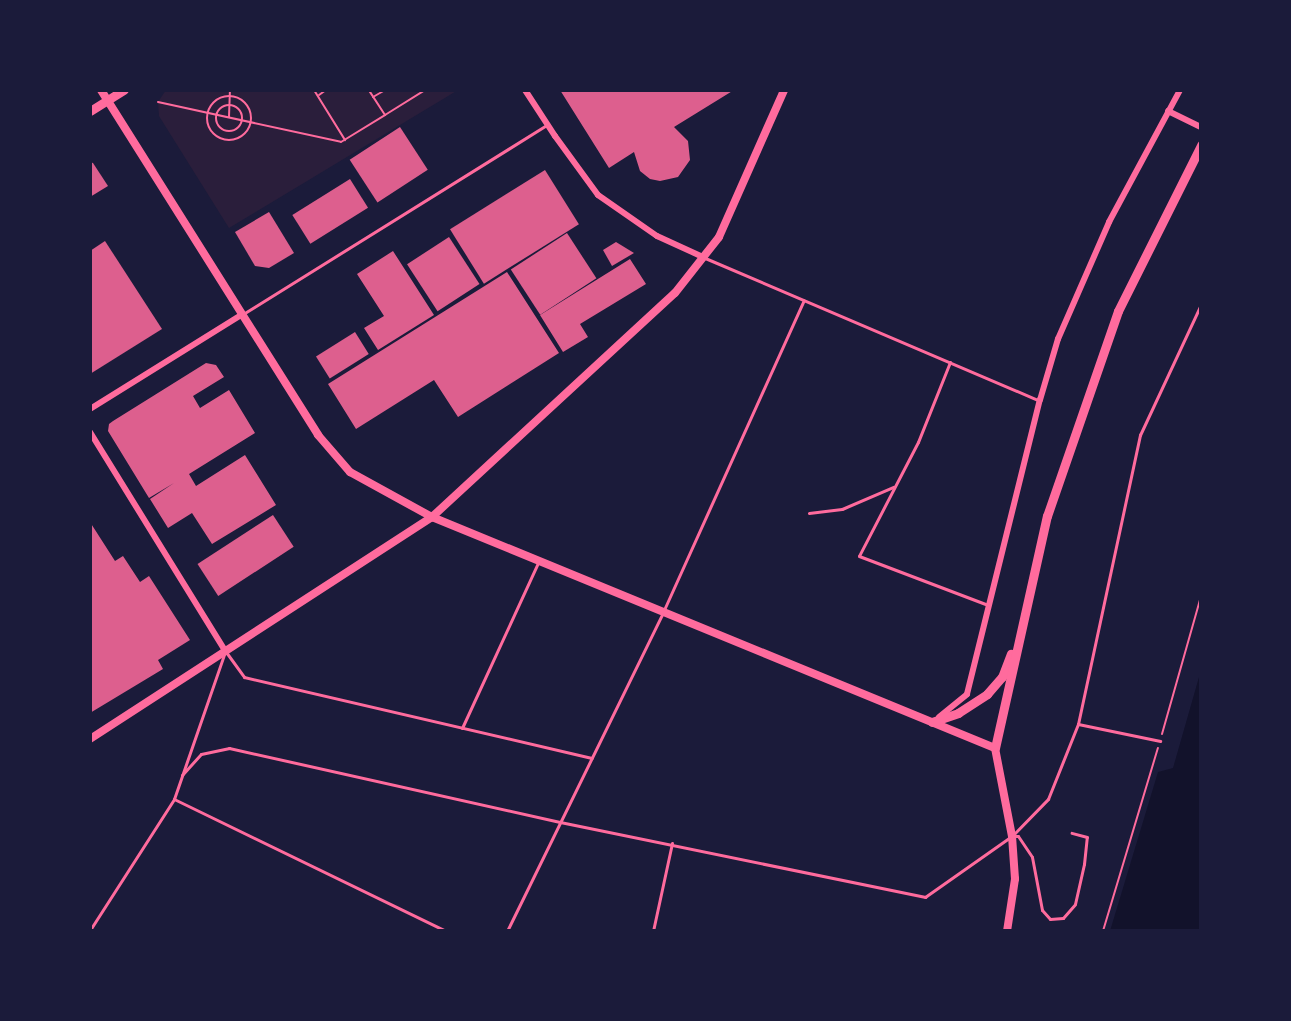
<!DOCTYPE html>
<style>
body{margin:0}
#map{position:relative;width:1291px;height:1021px;overflow:hidden;background:#1b1b3a;font-family:"Sofia Sans Condensed",sans-serif}
div>[style]{position:absolute}
[style*='--x']{left:calc(var(--x)*1px);top:calc(var(--y)*1px);width:calc(var(--w)*1px);rotate:calc(var(--a)*1deg)}
.green>*{inset:0;background:#2a1e3b}
.water>*{inset:0;background:#12122b}
.building>*{inset:0;background:#dd5f8e;transform-origin:0 0}
.path>*{height:2px;margin:-1px;padding:0 1px;transform-origin:1px;border-radius:1px;background:#ff6b9d}
.path>.ring{margin:-1px;padding:0;box-sizing:content-box;background:none;border:2px solid #ff6b9d;border-radius:50%}
.service>*{height:3px;margin:-1.5px;padding:0 1.5px;transform-origin:1.5px;border-radius:1.5px;background:#ff6b9d}
.minor>*{height:6px;margin:-3px;padding:0 3px;transform-origin:3px;border-radius:3px;background:#ff6b9d}
.tertiary>*{height:8px;margin:-4px;padding:0 4px;transform-origin:4px;border-radius:4px;background:#ff6b9d}
.secondary>*{height:9px;margin:-4.5px;padding:0 4.5px;transform-origin:4.5px;border-radius:4.5px;background:#ff6b9d}
span{translate:-50% -50%;white-space:nowrap;text-align:center;line-height:1.15;-webkit-text-stroke:5px #1b1b3a;paint-order:stroke}
.frame{position:absolute;inset:0;border:92px solid #1b1b3a;pointer-events:none}
</style>
<div id="map">
<div class="green">
<div style="clip-path:polygon(166px 90px,458px 90px,229px 228px,159px 116px,158px 102px)"></div>
</div>
<div class="water">
<div style="clip-path:polygon(1201px 670px,1201px 931px,1110px 931px,1158px 772px,1173px 768px)"></div>
</div>
<div class="building">
<div style="clip-path:polygon(560px 90px,734px 90px,674px 127px,688px 141px,690px 160px,678px 177px,660px 181px,650px 179px,640px 171px,634px 152px,609px 168px)"></div>
<div style="left:400px;top:127px;width:51px;height:60px;rotate:57deg"></div>
<div style="clip-path:polygon(90px 162px,93px 163px,108px 186px,90px 197px)"></div>
<div style="left:545px;top:170px;width:64px;height:112px;rotate:58deg"></div>
<div style="left:350px;top:179px;width:34px;height:68px;rotate:58deg"></div>
<div style="clip-path:polygon(269px 212px,294px 253px,269px 268px,255px 266px,235px 232px)"></div>
<div style="left:567px;top:233px;width:54px;height:67px;rotate:57deg"></div>
<div style="left:449px;top:237px;width:56px;height:50px;rotate:57deg"></div>
<div style="clip-path:polygon(105px 241px,162px 329px,90px 374px,90px 251px)"></div>
<div style="clip-path:polygon(616px 242px,634px 253px,612px 266px,603px 250px)"></div>
<div style="clip-path:polygon(393px 251px,434px 315px,378px 350px,364px 328px,384px 316px,357px 274px)"></div>
<div style="clip-path:polygon(630px 259px,646px 284px,580px 324px,588px 337px,563px 352px,540px 315px)"></div>
<div style="clip-path:polygon(507px 272px,559px 353px,458px 417px,434px 380px,356px 429px,328px 384px)"></div>
<div style="left:355px;top:332px;width:26px;height:46px;rotate:58deg"></div>
<div style="clip-path:polygon(206px 363px,216px 365px,224px 377px,193px 396px,200px 408px,229px 390px,255px 433px,189px 474px,196px 486px,245px 455px,276px 505px,212px 544px,192px 513px,168px 528px,150px 499px,174px 483px,149px 498px,108px 431px,109px 424px,113px 421px)"></div>
<div style="left:273px;top:515px;width:38px;height:90px;rotate:57deg"></div>
<div style="clip-path:polygon(90px 522px,115px 561px,123px 556px,140px 582px,149px 576px,190px 640px,158px 660px,163px 669px,90px 713px)"></div>
</div>
<div class="path">
<div style="--x:314;--y:90;--w:59;--a:58.2"></div>
<div style="--x:319;--y:95;--w:9;--a:-36"></div>
<div class="ring" style="left:207px;top:96px;width:42px;height:42px"></div>
<div style="--x:373;--y:97;--w:14;--a:-30"></div>
<div style="--x:158;--y:102;--w:187;--a:12.3"></div>
<div style="--x:341;--y:142;--w:52;--a:-31.5"></div>
<div style="--x:385;--y:115;--w:30;--a:-123"></div>
<div class="ring" style="left:216px;top:105px;width:24px;height:24px"></div>
<div style="--x:385;--y:115;--w:47;--a:-32"></div>
<div style="--x:229;--y:117;--w:27;--a:-88"></div>
<div style="--x:1162;--y:734;--w:143;--a:-74.2"></div>
<div style="--x:1103;--y:931;--w:191;--a:-73.3"></div>
</div>
<div class="service">
<div style="--x:705;--y:258;--w:362;--a:23.1"></div>
<div style="--x:243;--y:314;--w:358;--a:-31.9"></div>
<div style="--x:950;--y:362;--w:86;--a:111.8"></div>
<div style="--x:918;--y:442;--w:128;--a:117.4"></div>
<div style="--x:859;--y:556;--w:138;--a:20.8"></div>
<div style="--x:809;--y:513;--w:33;--a:-7"></div>
<div style="--x:842;--y:509;--w:56;--a:-23.3"></div>
<div style="--x:226;--y:652;--w:31;--a:54"></div>
<div style="--x:244;--y:677;--w:357;--a:13.1"></div>
<div style="--x:1078;--y:724;--w:296;--a:-77.9"></div>
<div style="--x:1140;--y:435;--w:145;--a:-65"></div>
<div style="--x:462;--y:728;--w:182;--a:-65.3"></div>
<div style="--x:182;--y:775;--w:28;--a:-48"></div>
<div style="--x:201;--y:754;--w:29;--a:-12"></div>
<div style="--x:229;--y:748;--w:339;--a:12.6"></div>
<div style="--x:560;--y:822;--w:373;--a:11.6"></div>
<div style="--x:925;--y:897;--w:103;--a:-35.1"></div>
<div style="--x:174;--y:799;--w:302;--a:25.9"></div>
<div style="--x:1014;--y:834;--w:49;--a:-45.8"></div>
<div style="--x:1048;--y:799;--w:81;--a:-68.2"></div>
<div style="--x:1078;--y:724;--w:84;--a:11.7"></div>
<div style="--x:1014;--y:836;--w:4;--a:0"></div>
<div style="--x:1018;--y:836;--w:25;--a:56"></div>
<div style="--x:1032;--y:857;--w:54;--a:79.3"></div>
<div style="--x:1042;--y:910;--w:12;--a:48"></div>
<div style="--x:1050;--y:919;--w:13;--a:-4"></div>
<div style="--x:1063;--y:918;--w:18;--a:-49"></div>
<div style="--x:1075;--y:904;--w:41;--a:-77.3"></div>
<div style="--x:1084;--y:864;--w:27;--a:-84"></div>
<div style="--x:1087;--y:837;--w:16;--a:-165"></div>
<div style="--x:90;--y:930;--w:156;--a:-57.3"></div>
<div style="--x:174;--y:799;--w:152;--a:-70.9"></div>
<div style="--x:507;--y:931;--w:355;--a:-63.9"></div>
<div style="--x:663;--y:612;--w:342;--a:-65.7"></div>
<div style="--x:653;--y:931;--w:90;--a:-77.8"></div>
</div>
<div class="minor">
<div style="--x:525;--y:90;--w:55;--a:56.9"></div>
<div style="--x:555;--y:136;--w:73;--a:53.9"></div>
<div style="--x:598;--y:195;--w:72;--a:34.8"></div>
<div style="--x:657;--y:236;--w:51;--a:24.5"></div>
<div style="--x:1168;--y:111;--w:37;--a:26"></div>
<div style="--x:90;--y:409;--w:178;--a:-31.9"></div>
<div style="--x:90;--y:432;--w:257;--a:58.3"></div>
<div style="--x:939;--y:717;--w:36;--a:-39"></div>
<div style="--x:967;--y:694;--w:303;--a:-76.1"></div>
<div style="--x:1040;--y:400;--w:64;--a:-73.6"></div>
<div style="--x:1058;--y:339;--w:128;--a:-66.4"></div>
<div style="--x:1109;--y:222;--w:150;--a:-61.7"></div>
</div>
<div class="tertiary">
<div style="--x:101;--y:90;--w:408;--a:57.8"></div>
<div style="--x:318;--y:435;--w:49;--a:49.1"></div>
<div style="--x:350;--y:472;--w:94;--a:28.8"></div>
<div style="--x:432;--y:517;--w:609;--a:22.31"></div>
<div style="--x:995;--y:748;--w:90;--a:79.1"></div>
<div style="--x:1012;--y:836;--w:43;--a:86"></div>
<div style="--x:1015;--y:879;--w:53;--a:98.7"></div>
<div style="--x:90;--y:739;--w:408;--a:-33"></div>
<div style="--x:432;--y:517;--w:330;--a:-42.7"></div>
<div style="--x:675;--y:293;--w:71;--a:-51.8"></div>
<div style="--x:719;--y:237;--w:161;--a:-66.1"></div>
</div>
<div class="secondary">
<div style="--x:90;--y:111;--w:40;--a:-32"></div>
<div style="--x:932;--y:722;--w:28;--a:-19"></div>
<div style="--x:958;--y:713;--w:35;--a:-33"></div>
<div style="--x:987;--y:694;--w:23;--a:-49"></div>
<div style="--x:1002;--y:677;--w:25;--a:-69"></div>
<div style="--x:995;--y:748;--w:238;--a:-77.4"></div>
<div style="--x:1047;--y:516;--w:217;--a:-70.9"></div>
<div style="--x:1118;--y:311;--w:186;--a:-63.4"></div>
</div>
<div class="frame"></div>
</div>
